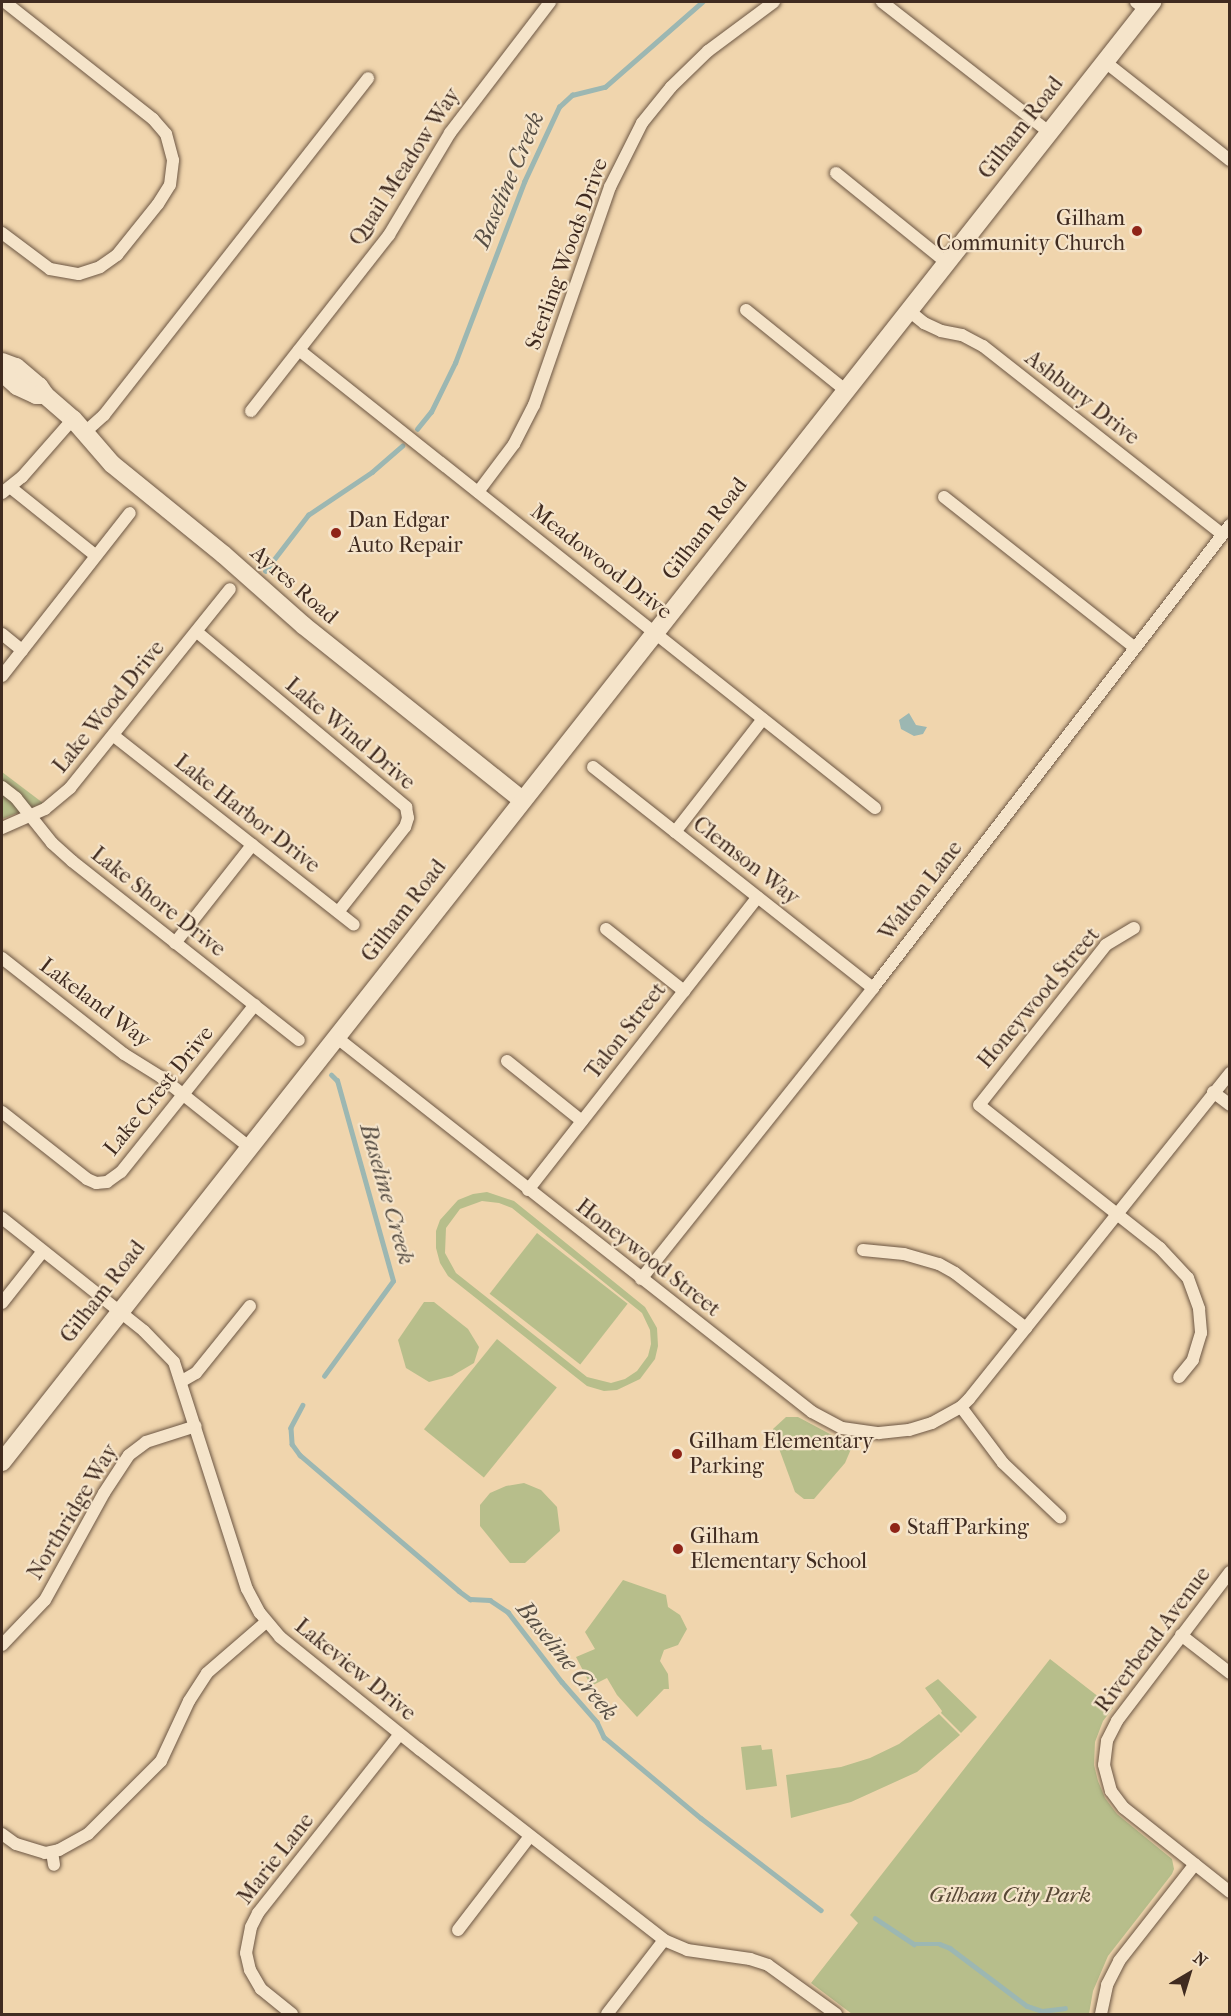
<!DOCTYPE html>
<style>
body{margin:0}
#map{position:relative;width:1231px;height:2016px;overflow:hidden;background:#f0d5ad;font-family:"IM FELL French Canon",serif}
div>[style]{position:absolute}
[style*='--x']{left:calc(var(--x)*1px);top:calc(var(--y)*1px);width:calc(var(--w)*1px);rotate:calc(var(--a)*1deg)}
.green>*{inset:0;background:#b7be8b;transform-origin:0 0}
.water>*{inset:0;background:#9cb7b2}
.stream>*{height:4.5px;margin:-2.25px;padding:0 2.25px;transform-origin:2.25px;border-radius:2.25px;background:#9cb7b2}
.roads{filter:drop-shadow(0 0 2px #6c5643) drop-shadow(0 0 2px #6c5643)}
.street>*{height:12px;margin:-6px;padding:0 6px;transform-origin:6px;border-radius:6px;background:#f5e4ca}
.secondary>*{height:18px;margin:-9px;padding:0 9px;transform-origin:9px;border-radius:9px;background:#f5e4ca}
.dots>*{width:16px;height:16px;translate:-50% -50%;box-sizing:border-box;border:3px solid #f5e4ca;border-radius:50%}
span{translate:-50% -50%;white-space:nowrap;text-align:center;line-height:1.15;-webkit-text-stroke:4.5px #f5e4ca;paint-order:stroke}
.street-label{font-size:22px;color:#402b20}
.poi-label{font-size:22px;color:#402b20}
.right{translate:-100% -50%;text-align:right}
.left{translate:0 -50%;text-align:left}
.park-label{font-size:22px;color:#584835;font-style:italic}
.water-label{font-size:24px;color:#574e44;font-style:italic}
.frame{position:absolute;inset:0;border:3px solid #402b20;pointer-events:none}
.north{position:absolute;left:1159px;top:1944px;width:60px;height:60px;-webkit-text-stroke:4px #f5e4ca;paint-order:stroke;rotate:38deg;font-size:16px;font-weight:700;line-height:24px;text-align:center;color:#402b20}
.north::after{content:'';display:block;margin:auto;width:21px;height:27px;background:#402b20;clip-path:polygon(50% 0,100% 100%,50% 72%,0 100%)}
</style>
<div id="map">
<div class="green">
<div style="clip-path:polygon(2px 772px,43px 803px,2px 819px)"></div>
<div style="clip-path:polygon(evenodd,487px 1192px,514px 1201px,645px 1307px,657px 1328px,658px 1346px,655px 1359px,640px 1379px,617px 1390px,604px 1391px,587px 1386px,448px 1276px,440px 1263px,436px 1248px,436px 1231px,440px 1220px,458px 1200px,473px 1194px,487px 1192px,482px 1201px,499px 1203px,512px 1208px,642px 1313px,650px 1330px,651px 1344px,648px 1356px,637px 1371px,625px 1379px,611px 1383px,587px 1377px,456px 1273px,445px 1253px,446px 1228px,460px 1209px,482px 1201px)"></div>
<div style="left:537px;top:1233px;width:115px;height:77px;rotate:38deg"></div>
<div style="clip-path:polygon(424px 1302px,434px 1302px,468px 1329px,479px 1347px,474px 1363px,452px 1376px,429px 1382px,406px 1368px,398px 1340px)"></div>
<div style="left:497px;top:1339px;width:77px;height:116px;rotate:39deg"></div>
<div style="clip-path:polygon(786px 1417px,798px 1417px,845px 1442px,851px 1449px,845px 1463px,814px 1499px,804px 1499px,795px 1492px,774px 1435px,773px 1429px)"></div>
<div style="clip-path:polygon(524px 1483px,541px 1490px,557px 1507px,560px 1531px,525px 1563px,510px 1563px,480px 1526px,480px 1505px,490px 1493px,506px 1486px)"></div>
<div style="clip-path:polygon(623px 1580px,666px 1595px,668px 1607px,680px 1615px,687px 1629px,678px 1645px,664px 1650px,660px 1661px,668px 1674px,669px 1689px,664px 1689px,637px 1717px,617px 1695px,607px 1678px,591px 1686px,576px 1657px,595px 1649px,585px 1632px)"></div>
<div style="clip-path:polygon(1050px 1659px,1113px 1708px,1103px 1721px,1095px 1742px,1094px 1765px,1098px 1781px,1105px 1798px,1117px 1814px,1172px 1859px,1174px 1869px,1172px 1874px,1108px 1956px,1093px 1991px,1089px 2014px,852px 2014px,811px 1983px,858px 1923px,850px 1915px)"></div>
<div style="clip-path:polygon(938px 1679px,977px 1717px,961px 1733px,941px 1713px,942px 1711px,925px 1688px)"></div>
<div style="clip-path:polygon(939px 1714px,960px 1735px,917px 1772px,851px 1802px,791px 1818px,786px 1775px,841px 1767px,870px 1758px,899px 1744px)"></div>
<div style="clip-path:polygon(761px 1745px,762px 1750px,772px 1749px,777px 1786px,746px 1790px,741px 1747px)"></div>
</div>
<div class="water">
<div style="clip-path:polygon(909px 713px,916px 725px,927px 727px,923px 734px,914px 736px,901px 729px,899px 720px)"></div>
</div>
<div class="stream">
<div style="--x:417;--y:429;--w:22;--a:-51"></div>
<div style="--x:431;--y:412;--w:55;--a:-63.9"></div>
<div style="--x:455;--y:363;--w:194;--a:-69.1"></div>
<div style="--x:524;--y:182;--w:83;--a:-65"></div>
<div style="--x:559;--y:107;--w:18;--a:-43"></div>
<div style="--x:572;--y:95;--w:34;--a:-14"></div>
<div style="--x:605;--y:87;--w:129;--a:-41.2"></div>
<div style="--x:265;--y:571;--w:71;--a:-52.5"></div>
<div style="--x:308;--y:515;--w:77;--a:-33.9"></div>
<div style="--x:372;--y:472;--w:40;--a:-41"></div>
<div style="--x:324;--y:1376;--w:117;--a:-54"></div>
<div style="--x:393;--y:1281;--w:208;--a:-105.6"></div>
<div style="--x:337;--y:1081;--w:8;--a:-135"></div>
<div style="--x:303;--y:1405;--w:26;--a:118"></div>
<div style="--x:291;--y:1428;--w:16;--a:86"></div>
<div style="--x:292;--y:1444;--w:14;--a:54"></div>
<div style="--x:300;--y:1455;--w:209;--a:40.5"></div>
<div style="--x:459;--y:1591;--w:14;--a:36"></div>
<div style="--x:470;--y:1599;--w:20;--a:3"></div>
<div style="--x:490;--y:1600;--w:22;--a:34"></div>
<div style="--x:508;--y:1612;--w:88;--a:52.4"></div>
<div style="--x:562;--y:1682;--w:53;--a:48.8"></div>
<div style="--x:597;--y:1722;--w:17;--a:65"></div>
<div style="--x:604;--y:1737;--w:126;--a:39.9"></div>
<div style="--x:701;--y:1818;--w:151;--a:37.5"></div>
<div style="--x:875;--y:1918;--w:47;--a:33.7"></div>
<div style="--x:914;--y:1944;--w:26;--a:0"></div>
<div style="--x:940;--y:1944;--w:11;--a:22"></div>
<div style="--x:950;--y:1948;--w:96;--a:37"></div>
<div style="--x:1027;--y:2006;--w:16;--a:18"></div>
<div style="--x:1042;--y:2011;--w:23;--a:-7"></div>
</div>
<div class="roads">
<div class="street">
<div style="--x:882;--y:2;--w:212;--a:37.9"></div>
<div style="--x:1136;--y:2;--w:11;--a:38"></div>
<div style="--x:1104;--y:61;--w:160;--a:38.2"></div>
<div style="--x:836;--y:173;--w:141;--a:39"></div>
<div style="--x:2;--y:233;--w:60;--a:36.9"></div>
<div style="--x:50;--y:269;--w:29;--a:10"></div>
<div style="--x:79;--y:274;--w:22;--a:-18"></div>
<div style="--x:100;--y:267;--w:21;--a:-35"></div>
<div style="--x:117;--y:255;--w:65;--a:-51.2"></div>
<div style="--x:158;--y:204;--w:22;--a:-58"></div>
<div style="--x:170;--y:185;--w:25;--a:-83"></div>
<div style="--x:173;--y:160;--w:27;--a:-105"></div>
<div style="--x:166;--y:134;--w:20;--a:-131"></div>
<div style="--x:153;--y:119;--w:189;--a:-141.7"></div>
<div style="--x:746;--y:310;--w:127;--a:38.9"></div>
<div style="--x:908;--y:310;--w:21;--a:39"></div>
<div style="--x:924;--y:323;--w:19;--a:25"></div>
<div style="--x:941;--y:331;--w:21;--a:11"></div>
<div style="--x:962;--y:335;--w:24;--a:28"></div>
<div style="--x:983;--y:346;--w:304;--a:38.2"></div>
<div style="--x:299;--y:350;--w:736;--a:38.49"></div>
<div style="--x:251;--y:411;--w:224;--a:-51.9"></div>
<div style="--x:389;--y:235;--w:119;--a:-59.1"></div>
<div style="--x:450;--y:133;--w:165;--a:-52.6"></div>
<div style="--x:84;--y:433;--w:27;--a:-42"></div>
<div style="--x:104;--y:415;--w:428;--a:-51.9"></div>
<div style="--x:10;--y:487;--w:110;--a:38.7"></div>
<div style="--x:478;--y:492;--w:60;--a:-53.1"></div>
<div style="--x:514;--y:444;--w:44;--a:-62.9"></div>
<div style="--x:534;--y:405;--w:231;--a:-70.8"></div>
<div style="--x:610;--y:187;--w:72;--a:-63.4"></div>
<div style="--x:642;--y:123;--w:46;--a:-51.1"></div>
<div style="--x:671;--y:87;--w:52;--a:-44.2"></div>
<div style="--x:708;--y:51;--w:82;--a:-36.6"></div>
<div style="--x:2;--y:493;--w:26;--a:-39"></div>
<div style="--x:22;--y:477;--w:77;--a:-48.7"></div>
<div style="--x:944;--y:497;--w:243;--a:38.3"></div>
<div style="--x:197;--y:632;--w:273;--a:39.9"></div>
<div style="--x:406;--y:807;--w:11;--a:80"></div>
<div style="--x:408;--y:818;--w:9;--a:108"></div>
<div style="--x:405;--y:827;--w:108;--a:128.2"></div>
<div style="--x:2;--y:634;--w:26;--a:39"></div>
<div style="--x:2;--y:676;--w:207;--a:-51.9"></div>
<div style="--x:114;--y:736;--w:305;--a:38.2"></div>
<div style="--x:593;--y:767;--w:357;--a:38.3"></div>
<div style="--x:2;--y:787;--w:18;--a:38"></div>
<div style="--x:16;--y:798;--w:58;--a:51.3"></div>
<div style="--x:52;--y:843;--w:27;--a:42"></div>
<div style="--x:72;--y:861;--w:289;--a:38.3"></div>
<div style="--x:2;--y:828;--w:47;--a:-23.8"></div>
<div style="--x:45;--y:809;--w:33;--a:-40"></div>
<div style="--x:70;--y:788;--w:255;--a:-51.2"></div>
<div style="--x:675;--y:832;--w:143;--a:-52.1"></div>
<div style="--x:1134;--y:928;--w:33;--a:149"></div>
<div style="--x:1106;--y:945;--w:204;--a:128.4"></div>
<div style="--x:979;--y:1105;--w:231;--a:38.3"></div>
<div style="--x:1160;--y:1248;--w:41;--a:47"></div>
<div style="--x:1188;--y:1278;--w:33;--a:70"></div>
<div style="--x:1199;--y:1309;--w:24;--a:85"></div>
<div style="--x:1201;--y:1333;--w:28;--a:107"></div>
<div style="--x:1193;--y:1360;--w:22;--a:129"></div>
<div style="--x:606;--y:929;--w:100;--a:38.5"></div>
<div style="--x:175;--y:943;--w:125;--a:-51.8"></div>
<div style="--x:2;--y:958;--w:155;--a:38.2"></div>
<div style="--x:124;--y:1054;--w:44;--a:31.9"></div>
<div style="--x:161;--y:1077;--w:112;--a:38.5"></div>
<div style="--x:336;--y:1037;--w:606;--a:38.23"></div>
<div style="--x:812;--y:1412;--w:34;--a:28"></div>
<div style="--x:842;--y:1428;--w:37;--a:8"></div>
<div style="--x:879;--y:1433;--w:30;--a:-6"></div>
<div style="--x:909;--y:1430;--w:24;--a:-17"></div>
<div style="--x:932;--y:1423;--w:33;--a:-29"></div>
<div style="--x:961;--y:1407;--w:11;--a:-45"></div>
<div style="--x:969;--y:1399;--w:418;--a:-51.3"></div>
<div style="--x:507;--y:1061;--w:96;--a:38.7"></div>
<div style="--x:1213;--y:1092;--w:21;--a:37"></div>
<div style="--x:2;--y:1112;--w:108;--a:38.2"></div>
<div style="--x:87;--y:1179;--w:10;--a:24"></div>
<div style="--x:96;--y:1183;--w:11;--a:-5"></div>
<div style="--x:107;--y:1182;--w:17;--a:-36"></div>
<div style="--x:121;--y:1172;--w:214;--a:-51.3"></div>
<div style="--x:528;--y:1190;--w:372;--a:-51.9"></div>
<div style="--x:2;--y:1218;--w:181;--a:38.5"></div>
<div style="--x:144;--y:1331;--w:43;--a:45.9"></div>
<div style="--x:174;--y:1362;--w:238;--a:72.2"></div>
<div style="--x:247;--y:1589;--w:27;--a:62"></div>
<div style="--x:260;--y:1613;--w:31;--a:50"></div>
<div style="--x:280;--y:1637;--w:179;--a:38.9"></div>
<div style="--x:419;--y:1749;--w:311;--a:37.9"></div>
<div style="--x:664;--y:1940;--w:25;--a:23"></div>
<div style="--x:687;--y:1950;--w:64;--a:8.1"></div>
<div style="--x:750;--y:1959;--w:19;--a:18"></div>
<div style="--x:768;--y:1965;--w:84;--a:35.8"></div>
<div style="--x:863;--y:1250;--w:41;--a:5.6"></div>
<div style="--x:904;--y:1254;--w:36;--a:16"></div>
<div style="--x:939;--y:1264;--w:18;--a:29"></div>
<div style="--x:955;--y:1273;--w:90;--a:37.8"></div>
<div style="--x:641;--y:1279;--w:372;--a:-51.4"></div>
<div style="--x:873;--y:988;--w:585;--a:-52.37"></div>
<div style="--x:2;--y:1303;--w:66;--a:-51.7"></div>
<div style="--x:182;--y:1381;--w:16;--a:-30"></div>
<div style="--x:196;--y:1373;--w:86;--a:-51.1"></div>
<div style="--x:961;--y:1407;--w:70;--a:53.1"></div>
<div style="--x:1003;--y:1463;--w:79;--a:43.5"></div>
<div style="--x:1230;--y:1572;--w:187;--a:127.2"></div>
<div style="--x:1117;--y:1721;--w:22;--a:117"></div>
<div style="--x:1107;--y:1741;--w:24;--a:97"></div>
<div style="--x:1104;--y:1765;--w:27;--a:75"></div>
<div style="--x:1111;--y:1791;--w:21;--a:53"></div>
<div style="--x:1124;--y:1808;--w:135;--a:38.4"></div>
<div style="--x:1181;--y:1635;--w:62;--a:37.8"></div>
<div style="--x:2;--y:1645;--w:62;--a:-46.3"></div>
<div style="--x:45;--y:1600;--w:122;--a:-61.1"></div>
<div style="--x:104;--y:1493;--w:45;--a:-56.7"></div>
<div style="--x:129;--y:1455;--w:21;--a:-37"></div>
<div style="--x:146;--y:1442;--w:52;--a:-17.7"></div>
<div style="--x:2;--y:1834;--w:17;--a:36"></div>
<div style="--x:16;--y:1844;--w:30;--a:17"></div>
<div style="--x:45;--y:1853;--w:14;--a:-12"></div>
<div style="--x:59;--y:1850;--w:33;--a:-29"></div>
<div style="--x:88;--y:1834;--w:103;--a:-45"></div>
<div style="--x:161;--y:1761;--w:66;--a:-65"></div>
<div style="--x:189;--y:1701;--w:33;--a:-57"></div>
<div style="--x:207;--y:1673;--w:78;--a:-40.8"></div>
<div style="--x:52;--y:1852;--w:13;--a:81"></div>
<div style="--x:458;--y:1930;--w:118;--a:-52.5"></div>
<div style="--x:292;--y:2014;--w:40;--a:-141"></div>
<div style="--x:261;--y:1989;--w:22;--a:-120"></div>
<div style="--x:250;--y:1970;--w:17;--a:-103"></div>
<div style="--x:246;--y:1953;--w:26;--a:-79"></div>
<div style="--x:251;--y:1927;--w:16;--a:-63"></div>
<div style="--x:258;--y:1913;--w:228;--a:-51.6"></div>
<div style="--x:607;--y:2014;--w:93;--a:-52.4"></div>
<div style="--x:1101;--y:2014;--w:30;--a:-78"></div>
<div style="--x:1107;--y:1985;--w:27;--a:-63"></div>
<div style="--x:1119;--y:1961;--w:123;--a:-51.9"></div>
</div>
<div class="secondary">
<div style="--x:2;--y:362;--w:15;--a:20"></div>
<div style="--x:16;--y:367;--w:30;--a:40"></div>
<div style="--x:39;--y:386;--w:11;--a:56"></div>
<div style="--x:45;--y:395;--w:37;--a:41"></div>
<div style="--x:73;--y:419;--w:60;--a:49.1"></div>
<div style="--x:112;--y:464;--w:144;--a:39.1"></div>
<div style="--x:224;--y:555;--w:106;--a:41.5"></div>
<div style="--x:303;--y:625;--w:280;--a:38.6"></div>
<div style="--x:5;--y:365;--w:11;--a:85"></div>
<div style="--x:6;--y:376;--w:15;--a:42"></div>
<div style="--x:17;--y:386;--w:21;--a:25"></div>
<div style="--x:36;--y:395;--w:9;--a:0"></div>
<div style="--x:2;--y:1462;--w:1859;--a:-51.77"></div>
</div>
</div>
<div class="dots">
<div style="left:1137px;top:231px;background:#8f2418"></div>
<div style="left:336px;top:533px;background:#8f2418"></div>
<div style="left:677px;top:1454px;background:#8f2418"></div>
<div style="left:895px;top:1528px;background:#8f2418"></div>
<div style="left:678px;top:1549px;background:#8f2418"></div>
</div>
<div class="street-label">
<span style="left:1021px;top:128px;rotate:-52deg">Gilham Road</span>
<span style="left:405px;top:167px;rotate:-57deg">Quail Meadow Way</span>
<span style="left:567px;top:254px;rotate:-70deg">Sterling Woods Drive</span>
<span style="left:1082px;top:398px;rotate:38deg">Ashbury Drive</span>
<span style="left:705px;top:529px;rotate:-52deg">Gilham Road</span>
<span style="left:601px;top:562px;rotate:38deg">Meadowood Drive</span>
<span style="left:294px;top:585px;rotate:41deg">Ayres Road</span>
<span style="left:109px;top:707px;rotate:-51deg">Lake Wood Drive</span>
<span style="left:350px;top:734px;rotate:40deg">Lake Wind Drive</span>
<span style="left:247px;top:814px;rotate:38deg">Lake Harbor Drive</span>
<span style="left:746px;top:861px;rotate:38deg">Clemson Way</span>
<span style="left:921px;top:891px;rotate:-52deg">Walton Lane</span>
<span style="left:158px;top:902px;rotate:38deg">Lake Shore Drive</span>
<span style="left:404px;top:911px;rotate:-52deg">Gilham Road</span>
<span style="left:1039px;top:998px;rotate:-50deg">Honeywood Street</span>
<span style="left:95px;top:1003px;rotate:37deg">Lakeland Way</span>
<span style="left:626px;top:1031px;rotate:-52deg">Talon Street</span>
<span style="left:159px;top:1091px;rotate:-51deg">Lake Crest Drive</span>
<span style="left:648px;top:1258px;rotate:38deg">Honeywood Street</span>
<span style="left:103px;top:1292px;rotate:-52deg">Gilham Road</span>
<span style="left:73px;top:1512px;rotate:-59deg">Northridge Way</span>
<span style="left:1153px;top:1640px;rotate:-53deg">Riverbend Avenue</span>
<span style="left:355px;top:1670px;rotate:39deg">Lakeview Drive</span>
<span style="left:276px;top:1859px;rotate:-52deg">Marie Lane</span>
</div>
<div class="poi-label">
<span class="right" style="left:1125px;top:231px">Gilham<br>Community Church</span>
<span class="left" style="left:348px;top:533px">Dan Edgar<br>Auto Repair</span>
<span class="left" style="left:689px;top:1454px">Gilham Elementary<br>Parking</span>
<span class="left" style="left:907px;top:1528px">Staff Parking</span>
<span class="left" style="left:690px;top:1549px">Gilham<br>Elementary School</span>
</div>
<div class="park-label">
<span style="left:1010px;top:1896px">Gilham City Park</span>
</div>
<div class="water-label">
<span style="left:509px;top:180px;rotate:-67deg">Baseline Creek</span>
<span style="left:387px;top:1194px;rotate:74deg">Baseline Creek</span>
<span style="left:567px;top:1661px;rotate:51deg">Baseline Creek</span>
</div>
<div class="frame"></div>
<div class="north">N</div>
</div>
